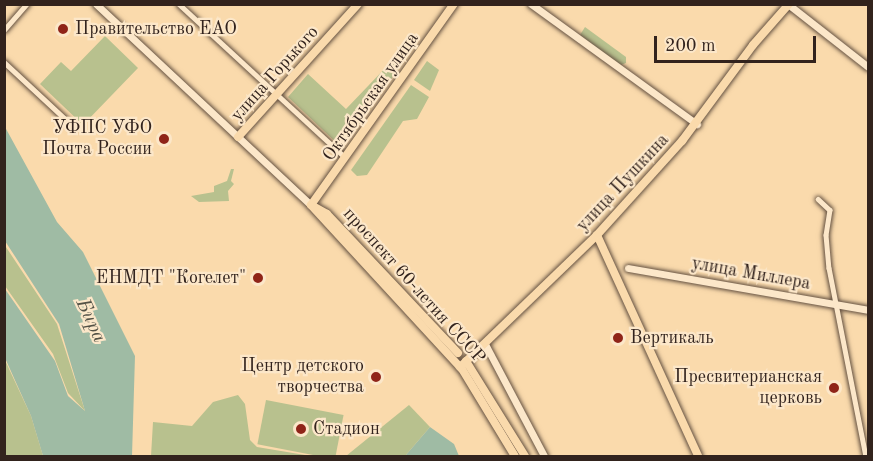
<!DOCTYPE html>
<meta charset="utf-8">
<style>
body{margin:0}
#map{position:relative;width:873px;height:461px;overflow:hidden;background:#fadaac;font-family:"Old Standard TT",serif}
div>[style]{position:absolute}
[style*='--x']{left:calc(var(--x)*1px);top:calc(var(--y)*1px);width:calc(var(--w)*1px);rotate:calc(var(--a)*1deg)}
.green>*{inset:0;background:#b8c18e;transform-origin:0 0}
.water>*{inset:0;background:#9fbba4}
.roads{filter:drop-shadow(0 0 2px #645141) drop-shadow(0 0 2px #645141)}
.street>*{height:4.5px;margin:-2.25px;padding:0 2.25px;transform-origin:2.25px;border-radius:2.25px;background:#fce7c9}
.secondary>*{height:7px;margin:-3.5px;padding:0 3.5px;transform-origin:3.5px;border-radius:3.5px;background:#fce7c9}
.primary>*{height:8px;margin:-4px;padding:0 4px;transform-origin:4px;border-radius:4px;background:#fadaac}
.dots>*{width:16px;height:16px;translate:-50% -50%;box-sizing:border-box;border:3px solid #fce7c9;border-radius:50%}
span{translate:-50% -50%;white-space:nowrap;text-align:center;line-height:1.15;-webkit-text-stroke:4.5px #fce7c9;paint-order:stroke}
.poi-label{font-size:18px;color:#32231d}
.left{translate:0 -50%;text-align:left}
.right{translate:-100% -50%;text-align:right}
.street-label{font-size:18px;color:#32231d}
.water-label{font-size:20px;color:#535146;font-style:italic}
.frame{position:absolute;inset:0;border:6px solid #32231d;pointer-events:none}
.scale{position:absolute;left:654px;top:36px;width:162px;height:27px;box-sizing:border-box;border:3px solid #32231d;border-top:0;padding-left:8px;font-size:18px;line-height:21px;white-space:nowrap;color:#32231d;-webkit-text-stroke:4px #fce7c9;paint-order:stroke}
</style>
<div id="map">
<div class="green">
<div style="clip-path:polygon(585px 27px,626px 57px,626px 63px,621px 65px,580px 35px)"></div>
<div style="clip-path:polygon(105px 36px,138px 68px,83px 125px,40px 84px,61px 62px,71px 71px)"></div>
<div style="clip-path:polygon(413px 39px,417px 43px,342px 148px,288px 97px,308px 74px,346px 109px)"></div>
<div style="clip-path:polygon(427px 61px,439px 70px,430px 91px,414px 80px)"></div>
<div style="clip-path:polygon(411px 85px,429px 97px,417px 119px,403px 121px,367px 175px,357px 176px,351px 170px)"></div>
<div style="clip-path:polygon(231px 169px,234px 169px,231px 181px,234px 184px,228px 191px,229px 201px,199px 202px,191px 196px,214px 192px,214px 186px,227px 181px)"></div>
<div style="clip-path:polygon(4px 244px,57px 324px,85px 411px,68px 393px,53px 354px,5px 286px)"></div>
<div style="clip-path:polygon(4px 358px,31px 416px,43px 456px,5px 456px)"></div>
<div style="clip-path:polygon(238px 395px,245px 404px,250px 440px,257px 447px,311px 456px,151px 456px,153px 422px,192px 426px,213px 402px)"></div>
<div style="left:266px;top:400px;width:79px;height:45px;rotate:11deg"></div>
<div style="clip-path:polygon(409px 405px,430px 427px,405px 456px,346px 456px)"></div>
</div>
<div class="water">
<div style="clip-path:polygon(5px 127px,57px 222px,83px 252px,135px 356px,132px 456px,43px 456px,31px 416px,5px 358px,5px 289px,55px 361px,68px 396px,85px 411px,59px 324px,5px 241px)"></div>
<div style="clip-path:polygon(430px 427px,454px 444px,459px 456px,405px 456px)"></div>
</div>
<div class="roads">
<div class="street">
<div style="--x:179;--y:4;--w:226;--a:42.7"></div>
<div style="--x:4;--y:30;--w:35;--a:-49"></div>
<div style="--x:4;--y:62;--w:96;--a:42.9"></div>
<div style="--x:818;--y:199;--w:16;--a:43"></div>
<div style="--x:830;--y:210;--w:25;--a:99"></div>
<div style="--x:826;--y:235;--w:33;--a:85"></div>
<div style="--x:829;--y:268;--w:192;--a:78.9"></div>
</div>
<div class="secondary">
<div style="--x:96;--y:4;--w:294;--a:43.1"></div>
<div style="--x:531;--y:4;--w:205;--a:35.9"></div>
<div style="--x:789;--y:5;--w:100;--a:38.1"></div>
<div style="--x:628;--y:268;--w:244;--a:9.9"></div>
<div style="--x:485;--y:344;--w:127;--a:62.2"></div>
</div>
<div class="primary">
<div style="--x:238;--y:137;--w:179;--a:-47.9"></div>
<div style="--x:311;--y:205;--w:223;--a:47.4"></div>
<div style="--x:462;--y:369;--w:102;--a:58.7"></div>
<div style="--x:311;--y:205;--w:247;--a:-54.6"></div>
<div style="--x:311;--y:205;--w:18;--a:29"></div>
<div style="--x:327;--y:214;--w:191;--a:46.7"></div>
<div style="--x:597;--y:235;--w:243;--a:65.4"></div>
<div style="--x:466;--y:361;--w:112;--a:58.2"></div>
<div style="--x:460;--y:367;--w:190;--a:-43.9"></div>
<div style="--x:597;--y:235;--w:127;--a:-47.9"></div>
<div style="--x:682;--y:141;--w:119;--a:-53.5"></div>
<div style="--x:753;--y:45;--w:55;--a:-48.7"></div>
</div>
</div>
<div class="dots">
<div style="left:63px;top:29px;background:#8f2418"></div>
<div style="left:164px;top:139px;background:#8f2418"></div>
<div style="left:258px;top:278px;background:#8f2418"></div>
<div style="left:618px;top:338px;background:#8f2418"></div>
<div style="left:376px;top:377px;background:#8f2418"></div>
<div style="left:834px;top:388px;background:#8f2418"></div>
<div style="left:301px;top:429px;background:#8f2418"></div>
</div>
<div class="poi-label">
<span class="left" style="left:75px;top:29px">Правительство ЕАО</span>
<span class="right" style="left:152px;top:139px">УФПС УФО<br>Почта России</span>
<span class="right" style="left:246px;top:278px">ЕНМДТ "Когелет"</span>
<span class="left" style="left:630px;top:338px">Вертикаль</span>
<span class="right" style="left:364px;top:377px">Центр детского<br>творчества</span>
<span class="right" style="left:822px;top:388px">Пресвитерианская<br>церковь</span>
<span class="left" style="left:313px;top:429px">Стадион</span>
</div>
<div class="street-label">
<span style="left:275px;top:74px;rotate:-48deg">улица Горького</span>
<span style="left:371px;top:97px;rotate:-55deg">Октябрьская улица</span>
<span style="left:623px;top:183px;rotate:-47deg">улица Пушкина</span>
<span style="left:751px;top:274px;rotate:10deg">улица Миллера</span>
<span style="left:414px;top:286px;rotate:48deg">проспект 60-летия СССР</span>
</div>
<div class="water-label">
<span style="left:90px;top:321px;rotate:65deg">Бира</span>
</div>
<div class="frame"></div>
<div class="scale">200 m</div>
</div>
